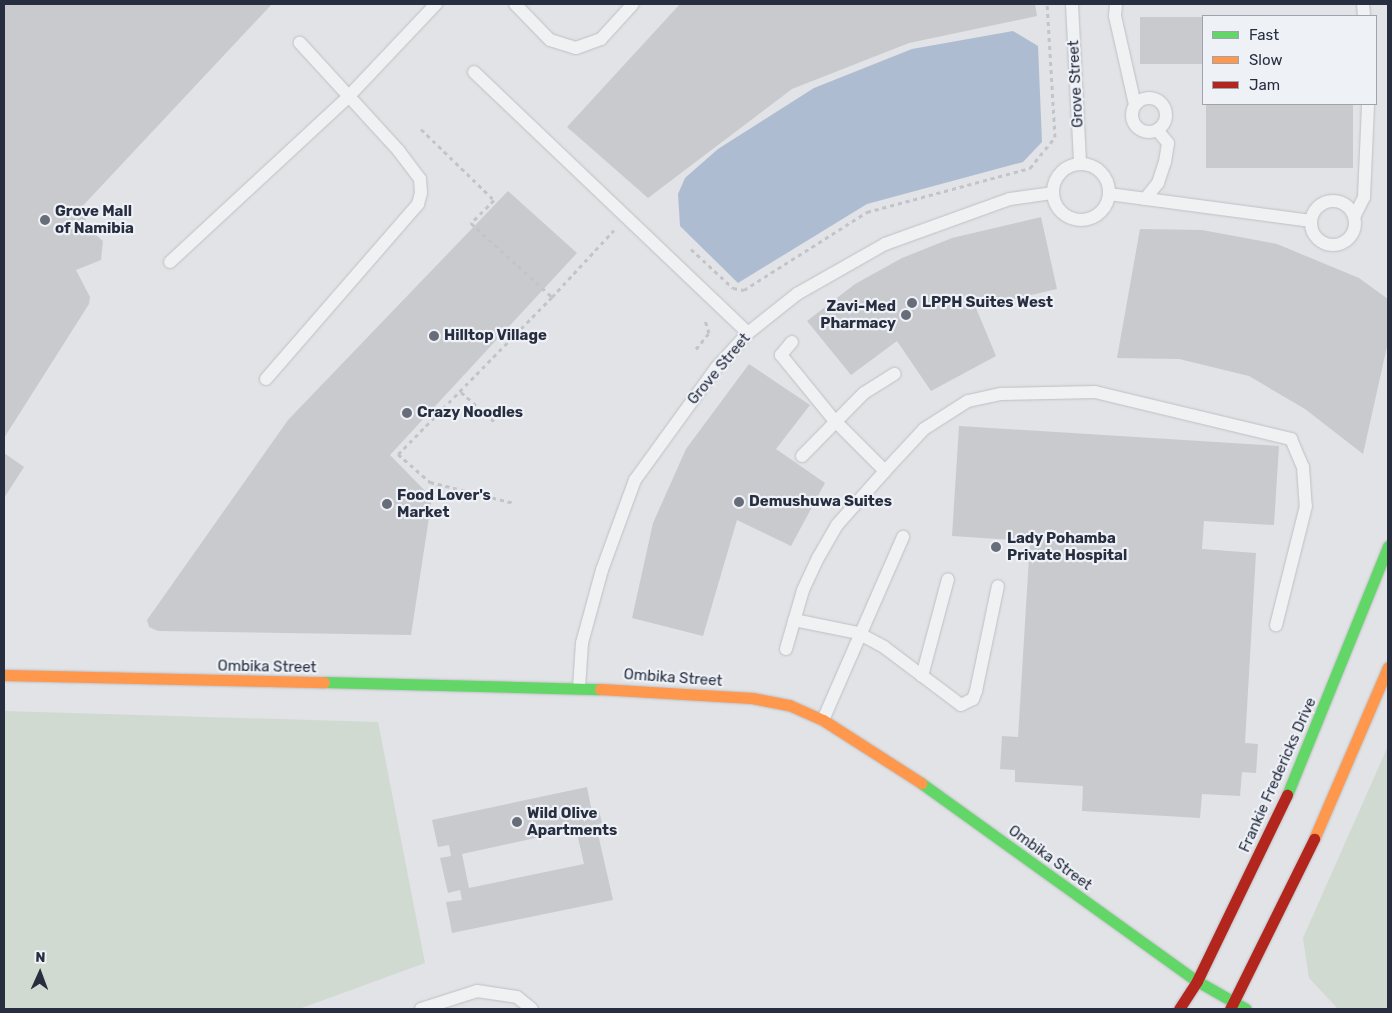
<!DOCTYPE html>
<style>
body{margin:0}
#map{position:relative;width:1392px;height:1013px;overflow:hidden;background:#e1e3e6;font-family:Rubik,sans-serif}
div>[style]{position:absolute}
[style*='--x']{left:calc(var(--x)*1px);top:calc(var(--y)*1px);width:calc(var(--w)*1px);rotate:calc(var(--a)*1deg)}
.green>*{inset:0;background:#d0dad1}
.water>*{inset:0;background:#aebcd2}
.building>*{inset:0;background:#c8cace;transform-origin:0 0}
.path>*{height:3px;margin-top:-1.5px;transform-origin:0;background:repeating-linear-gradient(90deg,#c3c4c9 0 4px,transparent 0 8px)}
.roads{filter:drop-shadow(0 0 1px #bec0c4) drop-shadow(0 0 1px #bec0c4)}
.lane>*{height:12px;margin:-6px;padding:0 6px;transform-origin:6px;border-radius:6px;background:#f0f1f3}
.lane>.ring{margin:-6px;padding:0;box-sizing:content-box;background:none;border:12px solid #f0f1f3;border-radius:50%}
.fast>*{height:11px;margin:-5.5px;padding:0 5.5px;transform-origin:5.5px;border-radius:5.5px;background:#63d668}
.slow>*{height:11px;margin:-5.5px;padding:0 5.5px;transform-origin:5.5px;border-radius:5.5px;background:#ff974d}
.jam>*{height:11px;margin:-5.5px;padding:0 5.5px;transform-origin:5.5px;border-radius:5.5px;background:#b3261e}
.dots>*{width:14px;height:14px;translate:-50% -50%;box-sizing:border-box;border:2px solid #eef1f6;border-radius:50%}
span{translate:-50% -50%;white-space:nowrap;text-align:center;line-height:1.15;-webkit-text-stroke:4.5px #eef1f6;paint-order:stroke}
.street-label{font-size:15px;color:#272e40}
.poi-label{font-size:15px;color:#272e40;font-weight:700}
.left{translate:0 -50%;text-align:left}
.right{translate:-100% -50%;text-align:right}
.frame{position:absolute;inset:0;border:5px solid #272e40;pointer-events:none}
.legend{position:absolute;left:1202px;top:15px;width:175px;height:90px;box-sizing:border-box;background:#eef1f6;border:1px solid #9ea3ad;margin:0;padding:6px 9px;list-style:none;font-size:15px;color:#272e40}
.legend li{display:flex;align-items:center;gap:10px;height:25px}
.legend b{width:25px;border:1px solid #9ea3ad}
.north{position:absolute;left:15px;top:948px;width:50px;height:50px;-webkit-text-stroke:4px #eef1f6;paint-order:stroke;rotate:2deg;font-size:14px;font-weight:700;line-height:20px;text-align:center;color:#272e40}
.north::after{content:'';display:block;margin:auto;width:18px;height:22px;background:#272e40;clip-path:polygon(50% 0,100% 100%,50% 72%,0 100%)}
</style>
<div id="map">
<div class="green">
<div style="clip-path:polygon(4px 711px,378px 722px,425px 963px,299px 1009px,4px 1009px)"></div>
<div style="clip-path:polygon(1388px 746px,1388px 1009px,1338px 1009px,1309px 978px,1303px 938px)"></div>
</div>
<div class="water">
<div style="clip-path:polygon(1013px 31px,1038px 46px,1042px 142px,1023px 162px,867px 204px,738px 283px,680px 226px,678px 194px,685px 178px,718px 149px,814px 88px,912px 49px)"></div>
</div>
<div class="building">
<div style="clip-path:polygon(4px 4px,272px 4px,78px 211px,87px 216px,84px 225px,103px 241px,101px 260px,76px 270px,90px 297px,89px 304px,4px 438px)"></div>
<div style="clip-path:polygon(680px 4px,1035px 4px,1037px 16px,909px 43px,792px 89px,648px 198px,567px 127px)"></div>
<div style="left:1140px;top:17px;width:63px;height:47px"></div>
<div style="left:1206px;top:104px;width:147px;height:64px"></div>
<div style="clip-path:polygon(508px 191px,577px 253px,390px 455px,432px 498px,411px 635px,158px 631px,149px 627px,147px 620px,288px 420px)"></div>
<div style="clip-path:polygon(1041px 217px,1057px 289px,976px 308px,996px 356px,931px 391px,897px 341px,851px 375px,807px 321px,855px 284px,902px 258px,952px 238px)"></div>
<div style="clip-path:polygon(1140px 229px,1202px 230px,1277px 244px,1359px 278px,1388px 299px,1388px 342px,1363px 454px,1305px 409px,1249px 376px,1179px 359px,1117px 358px)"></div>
<div style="clip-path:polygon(749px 364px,810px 405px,776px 449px,825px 483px,791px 546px,737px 520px,703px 636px,632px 618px,653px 523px,686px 449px)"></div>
<div style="clip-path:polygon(959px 426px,1279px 446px,1274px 525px,1204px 521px,1202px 549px,1256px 553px,1245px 743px,1258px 744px,1256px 773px,1242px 772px,1240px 796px,1202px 794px,1200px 818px,1082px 811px,1083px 786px,1015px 782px,1015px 770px,1000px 769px,1002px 736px,1018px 737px,1030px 541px,952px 536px)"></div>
<div style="clip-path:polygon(4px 453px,24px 467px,4px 498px)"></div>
<div style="clip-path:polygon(evenodd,587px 787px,592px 812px,599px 811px,602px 823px,596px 825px,613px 900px,452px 933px,446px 902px,462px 900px,460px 890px,448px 893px,440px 858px,451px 856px,449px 845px,438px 847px,432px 820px,587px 787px,576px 829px,584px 864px,469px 888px,462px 854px,576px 829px)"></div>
</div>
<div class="path">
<div style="--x:421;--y:129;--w:102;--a:44.2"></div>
<div style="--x:494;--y:200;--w:33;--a:135"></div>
<div style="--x:471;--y:223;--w:110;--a:42.4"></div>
<div style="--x:552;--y:297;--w:220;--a:134.4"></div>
<div style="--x:398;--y:454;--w:43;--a:41.2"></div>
<div style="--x:430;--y:482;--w:87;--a:14"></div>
<div style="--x:691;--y:249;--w:57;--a:42.9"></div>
<div style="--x:733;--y:288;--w:11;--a:10"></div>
<div style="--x:744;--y:290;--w:146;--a:-32.4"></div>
<div style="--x:867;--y:212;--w:169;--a:-15.1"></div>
<div style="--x:1030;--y:168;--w:40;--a:-51"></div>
<div style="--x:1055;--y:137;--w:133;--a:-93.4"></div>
<div style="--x:552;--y:297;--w:91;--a:-47.2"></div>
<div style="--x:696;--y:349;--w:21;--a:-51"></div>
<div style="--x:709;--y:333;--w:14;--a:-107"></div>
<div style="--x:461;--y:392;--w:47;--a:41.5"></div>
</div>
<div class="roads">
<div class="lane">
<div style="--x:515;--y:4;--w:50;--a:45.8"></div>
<div style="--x:550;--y:40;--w:27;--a:17"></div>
<div style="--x:576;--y:48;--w:27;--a:-20"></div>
<div style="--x:601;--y:39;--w:47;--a:-47.6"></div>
<div style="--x:1072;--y:4;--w:160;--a:87.1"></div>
<div style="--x:1116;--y:4;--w:12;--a:95"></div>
<div style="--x:1115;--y:16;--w:91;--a:77.3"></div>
<div style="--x:1363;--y:4;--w:12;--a:85"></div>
<div style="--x:474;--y:72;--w:378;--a:43.6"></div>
<div class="ring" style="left:1132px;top:98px;width:22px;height:22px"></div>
<div class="ring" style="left:1053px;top:164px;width:44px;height:44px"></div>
<div style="--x:1109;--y:194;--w:204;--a:7.6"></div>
<div style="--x:1145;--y:199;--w:21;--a:-51"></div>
<div style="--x:1158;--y:183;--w:22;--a:-72"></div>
<div style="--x:1165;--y:162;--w:19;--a:-81"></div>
<div style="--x:1168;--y:143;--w:17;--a:-130"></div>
<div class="ring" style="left:1311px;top:201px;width:32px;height:32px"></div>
<div style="--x:1354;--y:217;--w:22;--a:-63"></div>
<div style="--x:1364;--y:197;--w:93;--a:-87.5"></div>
<div style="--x:170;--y:262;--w:244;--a:-42.8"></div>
<div style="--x:349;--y:96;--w:127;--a:-46.6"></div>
<div style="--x:266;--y:379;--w:232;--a:-49"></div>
<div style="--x:418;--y:204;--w:11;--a:-75"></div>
<div style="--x:421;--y:193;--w:14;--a:-94"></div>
<div style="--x:420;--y:179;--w:35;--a:-127"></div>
<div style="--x:399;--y:151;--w:147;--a:-132.5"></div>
<div style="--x:802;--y:456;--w:88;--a:-45.5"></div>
<div style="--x:864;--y:393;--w:36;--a:-32"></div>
<div style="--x:885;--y:471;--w:57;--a:-47.1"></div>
<div style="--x:924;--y:429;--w:52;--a:-32.5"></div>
<div style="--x:968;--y:401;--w:35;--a:-12"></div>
<div style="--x:1002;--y:394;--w:93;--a:-1.2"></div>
<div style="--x:1095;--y:392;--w:202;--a:13.5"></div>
<div style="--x:1291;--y:439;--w:30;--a:67"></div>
<div style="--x:1303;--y:467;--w:39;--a:86"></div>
<div style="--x:1306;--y:506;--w:123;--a:104.1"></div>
<div style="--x:794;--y:620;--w:65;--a:11.5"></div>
<div style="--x:858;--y:633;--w:30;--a:28"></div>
<div style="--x:884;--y:647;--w:96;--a:37"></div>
<div style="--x:961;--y:705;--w:13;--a:-27"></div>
<div style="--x:973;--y:699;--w:9;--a:-69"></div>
<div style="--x:976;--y:691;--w:107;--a:-78.2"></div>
<div style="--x:786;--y:649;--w:61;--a:-73.9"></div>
<div style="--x:803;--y:590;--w:35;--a:-65"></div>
<div style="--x:818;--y:558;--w:38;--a:-60"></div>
<div style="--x:837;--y:525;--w:72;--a:-48.4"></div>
<div style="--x:885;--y:471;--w:72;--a:-135"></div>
<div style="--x:834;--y:420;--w:84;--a:-129.2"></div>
<div style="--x:781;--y:355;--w:17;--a:-50"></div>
<div style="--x:922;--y:676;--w:100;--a:-75"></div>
<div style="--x:579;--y:688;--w:45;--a:-86.2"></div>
<div style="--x:582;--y:643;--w:76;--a:-74.7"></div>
<div style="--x:602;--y:570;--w:96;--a:-69.9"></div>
<div style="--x:635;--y:480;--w:138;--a:-54.1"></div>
<div style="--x:716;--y:368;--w:47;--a:-47.6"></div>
<div style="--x:748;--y:333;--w:63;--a:-38.5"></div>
<div style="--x:797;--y:294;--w:101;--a:-29.6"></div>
<div style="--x:885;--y:244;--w:133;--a:-19.8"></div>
<div style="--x:1010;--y:199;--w:42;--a:-8.1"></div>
<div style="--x:823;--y:720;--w:200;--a:-66.4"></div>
<div style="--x:421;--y:1009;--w:59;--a:-17.8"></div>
<div style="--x:477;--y:991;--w:40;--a:8.5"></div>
<div style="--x:517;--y:997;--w:19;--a:39"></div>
</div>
<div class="fast">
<div style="--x:324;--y:682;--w:276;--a:1.5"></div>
<div style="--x:921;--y:783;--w:340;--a:35.7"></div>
<div style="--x:1197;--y:981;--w:56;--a:29.7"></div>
<div style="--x:1287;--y:795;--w:269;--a:-67.9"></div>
</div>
<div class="slow">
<div style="--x:4;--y:675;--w:320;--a:1.3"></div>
<div style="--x:600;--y:689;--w:152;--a:3.4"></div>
<div style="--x:752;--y:698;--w:38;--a:11"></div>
<div style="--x:789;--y:705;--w:37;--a:24"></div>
<div style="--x:823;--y:720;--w:117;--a:32.7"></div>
<div style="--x:1314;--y:839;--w:187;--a:-66.7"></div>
</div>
<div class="jam">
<div style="--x:1179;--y:1009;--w:33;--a:-57"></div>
<div style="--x:1197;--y:981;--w:207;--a:-64.2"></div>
<div style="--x:1230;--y:1009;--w:190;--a:-63.7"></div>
</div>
</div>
<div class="dots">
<div style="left:45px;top:220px;background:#686d7a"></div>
<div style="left:912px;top:303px;background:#686d7a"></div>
<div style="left:906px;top:315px;background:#686d7a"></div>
<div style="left:434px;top:336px;background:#686d7a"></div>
<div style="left:407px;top:413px;background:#686d7a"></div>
<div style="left:739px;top:502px;background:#686d7a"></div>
<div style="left:387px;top:504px;background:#686d7a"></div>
<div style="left:996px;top:547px;background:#686d7a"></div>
<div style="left:517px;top:822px;background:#686d7a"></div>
</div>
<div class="street-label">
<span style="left:1076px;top:84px;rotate:-93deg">Grove Street</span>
<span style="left:719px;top:369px;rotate:-50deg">Grove Street</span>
<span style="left:267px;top:667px;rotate:1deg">Ombika Street</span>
<span style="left:673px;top:678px;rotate:4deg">Ombika Street</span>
<span style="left:1278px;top:775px;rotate:-66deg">Frankie Fredericks Drive</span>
<span style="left:1050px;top:858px;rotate:36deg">Ombika Street</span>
</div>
<div class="poi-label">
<span class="left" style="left:55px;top:220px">Grove Mall<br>of Namibia</span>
<span class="left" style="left:922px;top:303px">LPPH Suites West</span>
<span class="right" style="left:896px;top:315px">Zavi-Med<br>Pharmacy</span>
<span class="left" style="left:444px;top:336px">Hilltop Village</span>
<span class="left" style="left:417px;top:413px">Crazy Noodles</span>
<span class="left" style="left:397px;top:504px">Food Lover's<br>Market</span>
<span class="left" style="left:749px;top:502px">Demushuwa Suites</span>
<span class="left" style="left:1007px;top:547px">Lady Pohamba<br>Private Hospital</span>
<span class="left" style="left:527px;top:822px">Wild Olive<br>Apartments</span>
</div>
<div class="frame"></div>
<ul class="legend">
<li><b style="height:6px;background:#63d668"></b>Fast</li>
<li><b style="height:6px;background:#ff974d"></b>Slow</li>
<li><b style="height:6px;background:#b3261e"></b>Jam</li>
</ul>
<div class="north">N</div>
</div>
